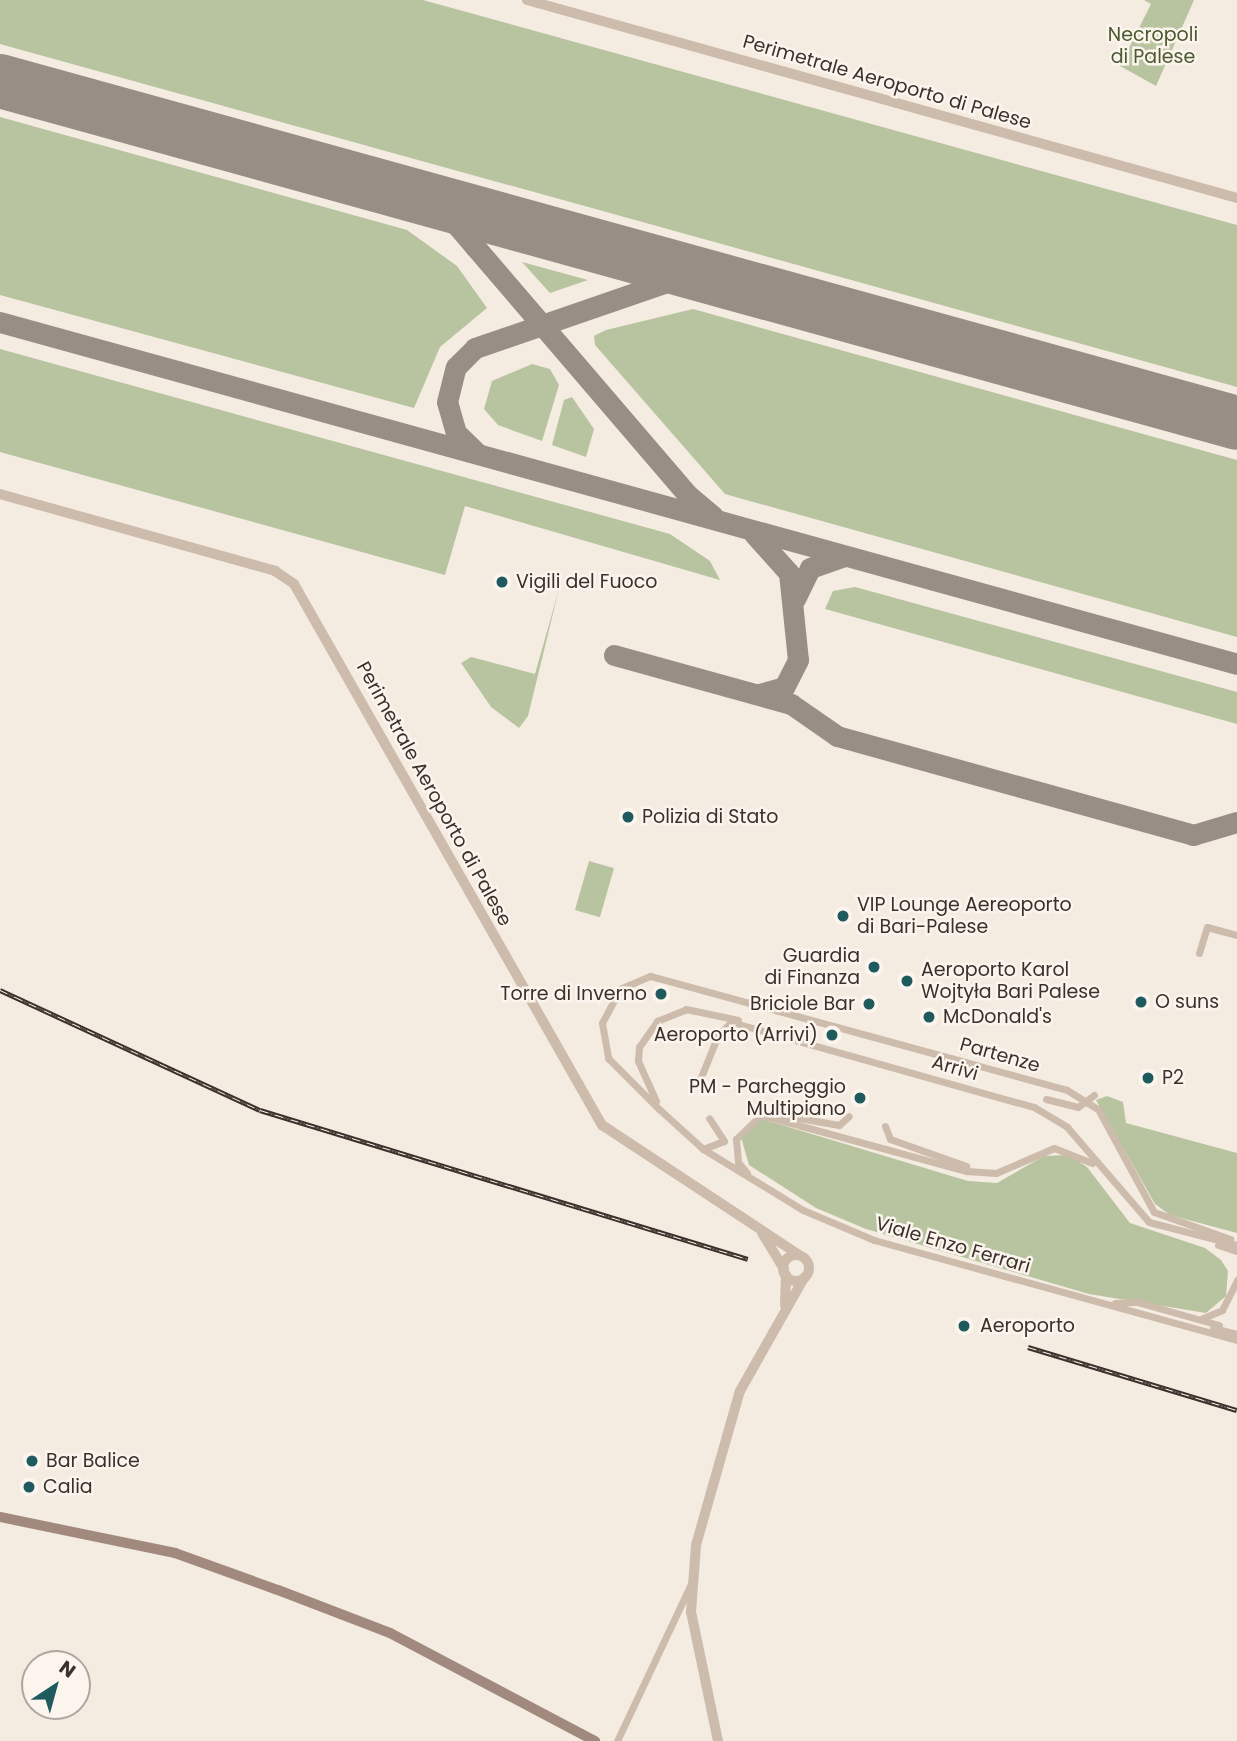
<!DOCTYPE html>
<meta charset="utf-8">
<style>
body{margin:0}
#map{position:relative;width:1237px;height:1741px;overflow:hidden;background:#f4ebe1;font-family:Poppins,sans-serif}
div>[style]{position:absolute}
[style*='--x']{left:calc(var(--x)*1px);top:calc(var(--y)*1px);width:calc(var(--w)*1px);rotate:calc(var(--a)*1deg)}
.green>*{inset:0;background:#b8c4a0;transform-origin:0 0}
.taxiway>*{height:21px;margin:-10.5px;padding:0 10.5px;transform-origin:10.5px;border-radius:10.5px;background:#988e86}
.runway>*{height:54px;margin:-27px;padding:0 27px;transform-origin:27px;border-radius:27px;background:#988e86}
.minor>*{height:7px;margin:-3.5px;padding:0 3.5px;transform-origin:3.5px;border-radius:3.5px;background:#cdbbac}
.tertiary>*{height:10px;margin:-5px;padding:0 5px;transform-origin:5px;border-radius:5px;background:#cdbbac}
.tertiary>.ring{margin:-5px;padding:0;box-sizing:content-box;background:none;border:10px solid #cdbbac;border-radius:50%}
.secondary>*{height:10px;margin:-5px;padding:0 5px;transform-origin:5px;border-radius:5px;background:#a18a7d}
.rail>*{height:5px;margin-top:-2.5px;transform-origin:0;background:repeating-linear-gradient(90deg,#fbf5ee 0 8px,#3b302b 0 16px);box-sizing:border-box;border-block:2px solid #3b302b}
.minor-bridge>*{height:7px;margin:-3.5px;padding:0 3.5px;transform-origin:3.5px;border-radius:3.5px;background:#cdbbac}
.dots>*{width:19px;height:19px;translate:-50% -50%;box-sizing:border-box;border:4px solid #fbf5ee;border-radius:50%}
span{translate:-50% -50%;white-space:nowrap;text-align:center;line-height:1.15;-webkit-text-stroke:5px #fbf5ee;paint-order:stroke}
.park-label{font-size:19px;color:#4a5a2e}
.street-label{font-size:19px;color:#3b302b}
.poi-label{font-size:19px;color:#3b302b}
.left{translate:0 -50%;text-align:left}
.right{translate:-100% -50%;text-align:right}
.north{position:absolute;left:21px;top:1650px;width:70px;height:70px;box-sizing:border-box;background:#fbf5ee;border:2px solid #aea6a0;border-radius:50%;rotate:36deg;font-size:19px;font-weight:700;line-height:28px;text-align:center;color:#3b302b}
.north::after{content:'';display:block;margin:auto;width:24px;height:32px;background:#1f5a5e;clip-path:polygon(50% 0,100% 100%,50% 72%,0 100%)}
</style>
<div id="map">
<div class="green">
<div style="clip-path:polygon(0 0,423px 0,1237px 225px,1237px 387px,0 44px)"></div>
<div style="clip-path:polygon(1144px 0,1194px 0,1156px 86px,1120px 66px,1151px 4px)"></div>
<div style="clip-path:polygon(0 117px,407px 230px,457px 266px,487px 308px,440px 347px,414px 408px,0 295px)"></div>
<div style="clip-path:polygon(522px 262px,588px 280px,550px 293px)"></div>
<div style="clip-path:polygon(693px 309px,1237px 460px,1237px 637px,725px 494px,595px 345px,594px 336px,606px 330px)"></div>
<div style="clip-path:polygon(0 349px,670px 534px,710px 561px,720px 580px,465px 506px,445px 575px,0 452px)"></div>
<div style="clip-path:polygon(532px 364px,550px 369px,559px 385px,542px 441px,498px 425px,484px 409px,492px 381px)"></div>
<div style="clip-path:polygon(572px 397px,594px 429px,586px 457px,552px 445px,564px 400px)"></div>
<div style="clip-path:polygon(855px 587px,1237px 692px,1237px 724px,825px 609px,833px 591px)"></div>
<div style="clip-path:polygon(559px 589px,528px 716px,519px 728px,491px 707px,461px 663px,471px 657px,535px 674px)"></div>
<div style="left:589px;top:861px;width:26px;height:51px;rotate:16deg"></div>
<div style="clip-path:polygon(1107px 1096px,1123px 1102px,1126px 1123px,1237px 1153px,1237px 1233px,1170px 1215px,1155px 1204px,1096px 1100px)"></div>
<div style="clip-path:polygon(762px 1119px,968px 1181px,997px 1183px,1044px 1156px,1069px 1155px,1087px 1167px,1130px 1223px,1205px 1248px,1221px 1260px,1228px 1271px,1226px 1296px,1206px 1313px,1089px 1294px,866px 1229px,816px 1208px,749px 1165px,741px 1137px)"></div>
</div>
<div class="taxiway">
<div style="--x:419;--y:197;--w:42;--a:35.2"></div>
<div style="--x:453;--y:221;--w:361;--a:49.4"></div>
<div style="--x:688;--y:495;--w:33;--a:40"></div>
<div style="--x:475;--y:247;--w:19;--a:-93"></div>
<div style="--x:474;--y:228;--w:26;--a:-21"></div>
<div style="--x:634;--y:256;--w:21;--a:53"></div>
<div style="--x:647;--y:273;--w:20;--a:114"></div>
<div style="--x:0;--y:322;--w:1283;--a:15.45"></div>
<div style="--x:477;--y:453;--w:29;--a:-136"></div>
<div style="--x:456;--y:433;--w:32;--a:-106"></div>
<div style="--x:447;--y:402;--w:36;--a:-76"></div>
<div style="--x:456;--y:367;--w:27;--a:-45"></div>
<div style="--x:475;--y:348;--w:212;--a:-19"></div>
<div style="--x:675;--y:279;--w:38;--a:-2"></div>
<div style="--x:754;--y:534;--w:52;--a:48.1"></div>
<div style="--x:789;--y:573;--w:87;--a:84.1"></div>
<div style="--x:798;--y:660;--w:30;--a:117"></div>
<div style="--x:784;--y:687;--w:26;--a:164"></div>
<div style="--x:795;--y:599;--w:34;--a:-64"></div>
<div style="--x:810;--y:568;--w:34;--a:-19"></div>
<div style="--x:614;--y:655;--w:184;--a:15.5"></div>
<div style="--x:791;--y:704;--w:56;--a:34.8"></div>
<div style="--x:837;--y:736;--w:370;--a:15.5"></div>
<div style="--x:1193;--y:835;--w:46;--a:-16.5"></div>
</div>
<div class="runway">
<div style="--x:0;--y:81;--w:1283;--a:15.45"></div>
</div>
<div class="minor">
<div style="--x:1199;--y:953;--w:27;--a:-73"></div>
<div style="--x:1207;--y:927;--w:31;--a:15"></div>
<div style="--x:976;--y:1065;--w:338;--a:-164.7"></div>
<div style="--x:650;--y:976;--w:33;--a:157"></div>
<div style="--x:620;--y:989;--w:38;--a:118"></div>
<div style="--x:602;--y:1023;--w:36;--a:80"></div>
<div style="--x:608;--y:1058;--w:72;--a:45"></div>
<div style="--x:659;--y:1109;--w:59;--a:42.3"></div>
<div style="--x:703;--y:1149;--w:117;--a:31.4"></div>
<div style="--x:803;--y:1210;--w:77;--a:22.9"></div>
<div style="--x:874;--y:1240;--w:377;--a:15.4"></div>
<div style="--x:699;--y:1082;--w:51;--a:-68"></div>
<div style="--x:718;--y:1035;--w:18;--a:-45"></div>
<div style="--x:731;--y:1022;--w:315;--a:15.7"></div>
<div style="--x:1034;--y:1107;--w:39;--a:31"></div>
<div style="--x:1067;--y:1127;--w:125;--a:49.2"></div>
<div style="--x:1149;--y:1222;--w:91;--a:14.6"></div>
<div style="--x:1046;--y:1099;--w:33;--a:14"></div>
<div style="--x:1078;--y:1107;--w:20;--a:-37"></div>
<div style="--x:656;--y:1101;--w:44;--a:-114.2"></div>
<div style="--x:638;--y:1061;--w:14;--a:-86"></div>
<div style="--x:639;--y:1047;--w:32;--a:-55"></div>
<div style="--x:657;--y:1021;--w:31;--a:-22"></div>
<div style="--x:686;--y:1009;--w:53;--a:11.9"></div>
<div style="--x:1098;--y:1109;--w:117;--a:61.5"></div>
<div style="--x:1154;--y:1212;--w:81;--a:19.6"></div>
<div style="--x:776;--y:1114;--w:64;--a:9.9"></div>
<div style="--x:839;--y:1125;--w:13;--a:-42"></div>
<div style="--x:885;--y:1126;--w:14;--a:69"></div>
<div style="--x:890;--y:1139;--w:81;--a:19.6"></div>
<div style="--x:703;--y:1149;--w:22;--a:-21"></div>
<div style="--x:724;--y:1141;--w:27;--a:-123"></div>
<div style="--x:747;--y:1173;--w:14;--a:-129"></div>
<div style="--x:738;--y:1162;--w:23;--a:-95"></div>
<div style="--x:736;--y:1139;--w:35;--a:-44"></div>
<div style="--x:761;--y:1115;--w:213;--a:15.3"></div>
<div style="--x:966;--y:1171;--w:30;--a:4"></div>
<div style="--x:996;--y:1173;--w:63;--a:-23.3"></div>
<div style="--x:1054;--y:1148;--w:41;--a:21.5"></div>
<div style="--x:1218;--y:1245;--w:20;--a:18"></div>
<div style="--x:1115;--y:1303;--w:22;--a:-3"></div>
<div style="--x:1137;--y:1302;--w:85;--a:15.7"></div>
<div style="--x:1201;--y:1319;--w:23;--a:-23"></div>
<div style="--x:1222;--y:1310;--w:34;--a:-63"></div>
<div style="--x:1213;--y:1328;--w:25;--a:14"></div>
<div style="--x:617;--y:1741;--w:174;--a:-64.8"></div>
</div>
<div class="tertiary">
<div style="--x:527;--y:0;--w:737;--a:15.58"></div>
<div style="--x:0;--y:494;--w:286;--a:15.6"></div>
<div style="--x:275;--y:571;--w:23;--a:34"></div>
<div style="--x:294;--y:584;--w:623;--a:60.35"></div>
<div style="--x:602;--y:1125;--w:236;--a:33.4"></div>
<div style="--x:762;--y:1233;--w:42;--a:58.6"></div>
<div class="ring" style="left:783px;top:1255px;width:16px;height:16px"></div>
<div style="--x:785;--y:1305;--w:30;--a:-88"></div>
<div style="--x:718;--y:1741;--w:132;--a:-101.8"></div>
<div style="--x:691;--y:1612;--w:67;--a:-85.7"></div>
<div style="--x:696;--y:1545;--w:160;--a:-74.1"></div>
<div style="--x:740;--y:1391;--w:130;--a:-60.5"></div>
</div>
<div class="secondary">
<div style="--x:0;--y:1517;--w:179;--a:11.6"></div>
<div style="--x:175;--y:1553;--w:109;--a:19.8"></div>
<div style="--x:278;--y:1590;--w:120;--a:21"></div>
<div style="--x:390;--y:1633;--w:232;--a:27.8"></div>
</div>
<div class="rail">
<div style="--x:0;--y:990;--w:286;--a:24.8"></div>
<div style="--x:260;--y:1110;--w:510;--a:16.98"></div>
<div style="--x:1028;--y:1347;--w:218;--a:16.8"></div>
</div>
<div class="minor-bridge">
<div style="--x:976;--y:1065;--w:94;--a:15.4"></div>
<div style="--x:1067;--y:1090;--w:36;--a:32"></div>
</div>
<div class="dots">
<div style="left:502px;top:582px;background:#1f5a5e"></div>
<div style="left:628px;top:817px;background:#1f5a5e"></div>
<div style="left:843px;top:916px;background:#1f5a5e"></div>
<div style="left:874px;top:967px;background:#1f5a5e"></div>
<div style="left:907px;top:981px;background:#1f5a5e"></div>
<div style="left:661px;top:994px;background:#1f5a5e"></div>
<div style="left:1141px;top:1002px;background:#1f5a5e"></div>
<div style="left:869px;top:1004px;background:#1f5a5e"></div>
<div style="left:929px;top:1017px;background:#1f5a5e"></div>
<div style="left:832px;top:1035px;background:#1f5a5e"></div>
<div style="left:1148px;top:1078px;background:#1f5a5e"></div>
<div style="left:860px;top:1098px;background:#1f5a5e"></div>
<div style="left:964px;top:1326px;background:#1f5a5e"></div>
<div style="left:32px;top:1461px;background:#1f5a5e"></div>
<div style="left:29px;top:1487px;background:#1f5a5e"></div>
</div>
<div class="park-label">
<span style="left:1153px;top:46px">Necropoli<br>di Palese</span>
</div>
<div class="street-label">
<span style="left:887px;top:82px;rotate:16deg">Perimetrale Aeroporto di Palese</span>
<span style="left:434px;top:794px;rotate:61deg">Perimetrale Aeroporto di Palese</span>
<span style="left:1000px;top:1055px;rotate:16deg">Partenze</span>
<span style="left:955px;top:1068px;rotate:16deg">Arrivi</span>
<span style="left:953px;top:1245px;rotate:16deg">Viale Enzo Ferrari</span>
</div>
<div class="poi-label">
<span class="left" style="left:516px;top:582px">Vigili del Fuoco</span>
<span class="left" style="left:642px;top:817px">Polizia di Stato</span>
<span class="left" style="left:857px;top:916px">VIP Lounge Aereoporto<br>di Bari-Palese</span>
<span class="right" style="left:860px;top:967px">Guardia<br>di Finanza</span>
<span class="left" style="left:921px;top:981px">Aeroporto Karol<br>Wojtyła Bari Palese</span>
<span class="right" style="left:647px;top:994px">Torre di Inverno</span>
<span class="left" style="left:1155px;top:1002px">O suns</span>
<span class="right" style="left:855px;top:1004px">Briciole Bar</span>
<span class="left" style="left:943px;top:1017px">McDonald's</span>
<span class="right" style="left:818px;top:1035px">Aeroporto (Arrivi)</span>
<span class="left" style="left:1162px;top:1078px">P2</span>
<span class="right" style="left:846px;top:1098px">PM - Parcheggio<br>Multipiano</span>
<span class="left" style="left:980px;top:1326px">Aeroporto</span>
<span class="left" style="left:46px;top:1461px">Bar Balice</span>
<span class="left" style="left:43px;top:1487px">Calia</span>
</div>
<div class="north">N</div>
</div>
